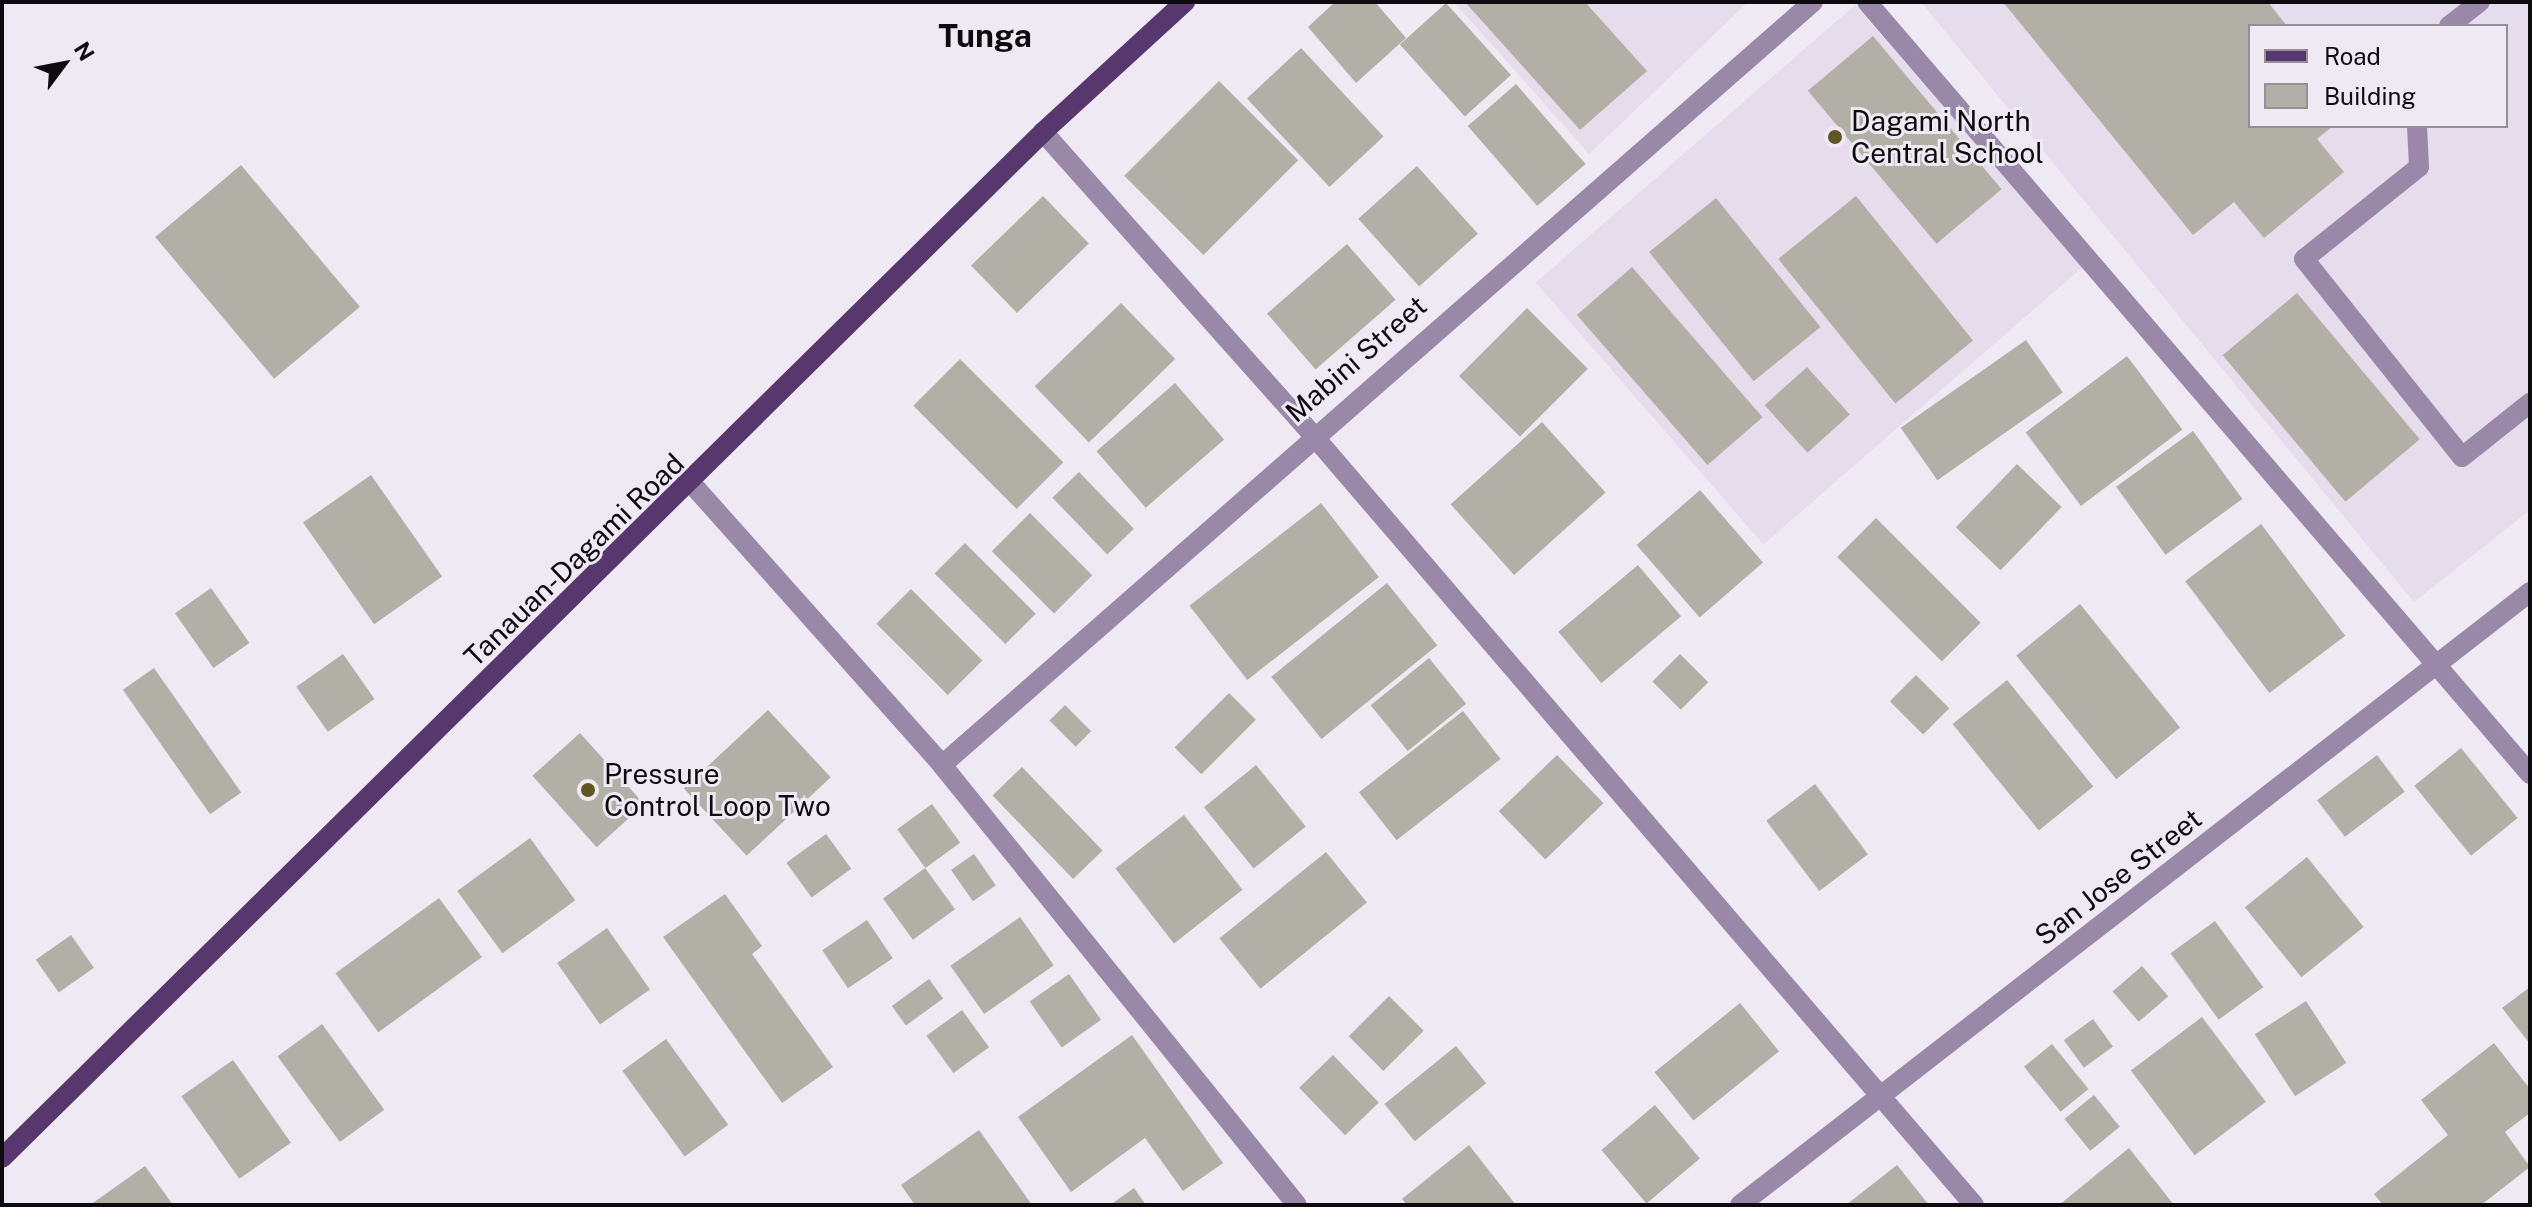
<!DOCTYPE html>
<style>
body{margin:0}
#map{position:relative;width:2532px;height:1207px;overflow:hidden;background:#eee9f3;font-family:"Public Sans",sans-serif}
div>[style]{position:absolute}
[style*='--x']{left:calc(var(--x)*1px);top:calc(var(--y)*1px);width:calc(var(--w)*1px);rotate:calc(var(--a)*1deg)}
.built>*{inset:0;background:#e5dcec;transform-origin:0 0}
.building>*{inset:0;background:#b2b0a6;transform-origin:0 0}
.service>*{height:20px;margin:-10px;padding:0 10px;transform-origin:10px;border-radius:10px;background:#9a88a9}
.minor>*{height:20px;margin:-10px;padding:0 10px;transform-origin:10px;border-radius:10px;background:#9a88a9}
.tertiary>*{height:20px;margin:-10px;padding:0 10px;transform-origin:10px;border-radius:10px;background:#9a88a9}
.primary>*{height:20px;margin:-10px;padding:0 10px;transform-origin:10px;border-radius:10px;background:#58366e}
.dots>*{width:22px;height:22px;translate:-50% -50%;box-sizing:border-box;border:4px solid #eee9f3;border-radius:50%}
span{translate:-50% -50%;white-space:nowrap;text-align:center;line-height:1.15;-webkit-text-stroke:6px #eee9f3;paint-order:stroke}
.poi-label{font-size:28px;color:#0d0b0f}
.left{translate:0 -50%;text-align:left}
.street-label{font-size:28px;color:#0d0b0f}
.quarter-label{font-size:32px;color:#0d0b0f;font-weight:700}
.frame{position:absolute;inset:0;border:4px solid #0d0b0f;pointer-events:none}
.legend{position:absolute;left:2248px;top:24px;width:260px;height:104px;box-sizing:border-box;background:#eee9f3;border:2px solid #949098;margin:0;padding:10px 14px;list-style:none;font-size:24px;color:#0d0b0f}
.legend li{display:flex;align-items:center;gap:16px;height:40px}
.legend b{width:40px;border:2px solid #949098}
.north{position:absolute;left:24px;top:24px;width:80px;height:80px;-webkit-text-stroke:6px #eee9f3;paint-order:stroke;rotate:58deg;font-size:22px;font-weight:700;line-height:32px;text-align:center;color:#0d0b0f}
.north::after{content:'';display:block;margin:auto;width:28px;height:36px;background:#0d0b0f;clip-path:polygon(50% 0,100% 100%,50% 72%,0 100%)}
</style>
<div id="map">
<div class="built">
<div style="clip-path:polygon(1454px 2px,1748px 2px,1589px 154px)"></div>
<div style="clip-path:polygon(evenodd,1921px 2px,2530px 2px,2530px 510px,2414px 602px,1921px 2px,2250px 26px,2506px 26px,2506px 126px,2250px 126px,2250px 26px)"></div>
<div style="left:1855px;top:5px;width:347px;height:423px;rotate:49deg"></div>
</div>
<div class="building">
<div style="clip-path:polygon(1335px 2px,1375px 2px,1406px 38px,1356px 83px,1308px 27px)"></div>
<div style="clip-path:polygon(1465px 2px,1585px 2px,1647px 71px,1580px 130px)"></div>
<div style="clip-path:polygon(2003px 2px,2268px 2px,2287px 26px,2250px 26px,2250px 126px,2333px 126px,2317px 139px,2344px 172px,2264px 238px,2234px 202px,2193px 235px)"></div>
<div style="left:1446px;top:3px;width:97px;height:62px;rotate:48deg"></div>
<div style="left:1873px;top:36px;width:200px;height:85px;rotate:50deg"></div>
<div style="left:1301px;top:48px;width:121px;height:74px;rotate:47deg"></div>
<div style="left:1219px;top:81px;width:112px;height:134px;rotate:45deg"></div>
<div style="left:1516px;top:84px;width:106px;height:64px;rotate:49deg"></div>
<div style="left:241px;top:165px;width:185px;height:112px;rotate:50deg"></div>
<div style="left:1417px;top:166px;width:91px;height:79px;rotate:48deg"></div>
<div style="left:1043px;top:196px;width:66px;height:100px;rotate:46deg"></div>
<div style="left:1856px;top:196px;width:186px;height:100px;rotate:51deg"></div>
<div style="left:1716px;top:198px;width:166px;height:86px;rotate:51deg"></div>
<div style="left:1347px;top:244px;width:74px;height:106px;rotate:49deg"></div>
<div style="left:1632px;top:267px;width:199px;height:73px;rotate:49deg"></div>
<div style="left:2297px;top:293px;width:191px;height:97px;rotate:50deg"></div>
<div style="left:1121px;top:303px;width:78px;height:120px;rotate:46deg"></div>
<div style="left:1527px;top:308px;width:86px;height:96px;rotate:45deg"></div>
<div style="left:2026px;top:340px;width:64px;height:153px;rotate:55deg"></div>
<div style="left:2127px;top:356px;width:92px;height:127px;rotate:53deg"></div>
<div style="left:960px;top:359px;width:146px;height:66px;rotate:45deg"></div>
<div style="left:1807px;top:367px;width:64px;height:57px;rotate:48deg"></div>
<div style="left:1175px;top:383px;width:75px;height:104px;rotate:49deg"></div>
<div style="left:1542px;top:422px;width:95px;height:123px;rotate:48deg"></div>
<div style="left:2193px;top:431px;width:84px;height:95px;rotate:54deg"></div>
<div style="left:2017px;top:464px;width:62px;height:88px;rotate:44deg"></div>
<div style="left:1079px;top:472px;width:79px;height:37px;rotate:46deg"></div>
<div style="left:371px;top:475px;width:124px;height:83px;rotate:55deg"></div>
<div style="left:1700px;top:490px;width:96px;height:84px;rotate:49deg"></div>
<div style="left:1321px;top:503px;width:94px;height:167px;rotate:52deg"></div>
<div style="left:1030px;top:513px;width:88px;height:54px;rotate:45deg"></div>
<div style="left:1876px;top:518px;width:148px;height:55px;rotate:45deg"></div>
<div style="left:2261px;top:524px;width:140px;height:95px;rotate:53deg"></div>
<div style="left:965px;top:543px;width:100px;height:43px;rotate:45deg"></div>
<div style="left:1638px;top:565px;width:67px;height:104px;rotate:50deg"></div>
<div style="left:1387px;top:583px;width:80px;height:149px;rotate:51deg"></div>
<div style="left:211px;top:588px;width:67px;height:44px;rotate:55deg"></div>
<div style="left:911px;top:589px;width:101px;height:49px;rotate:45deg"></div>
<div style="left:2080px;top:604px;width:159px;height:82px;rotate:51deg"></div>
<div style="left:343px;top:654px;width:55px;height:57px;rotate:55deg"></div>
<div style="left:1680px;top:654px;width:40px;height:39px;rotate:45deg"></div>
<div style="left:1429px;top:658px;width:59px;height:75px;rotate:51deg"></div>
<div style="left:154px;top:668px;width:152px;height:38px;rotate:55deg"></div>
<div style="left:1916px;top:675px;width:47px;height:37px;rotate:45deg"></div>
<div style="left:2007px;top:680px;width:137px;height:70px;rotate:51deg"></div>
<div style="left:1229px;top:693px;width:38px;height:77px;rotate:45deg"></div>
<div style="left:1065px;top:705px;width:37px;height:22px;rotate:45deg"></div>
<div style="left:768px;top:710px;width:92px;height:115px;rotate:47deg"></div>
<div style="left:1463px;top:711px;width:61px;height:132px;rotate:52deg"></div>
<div style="left:580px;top:733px;width:96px;height:64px;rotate:48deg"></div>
<div style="left:2461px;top:748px;width:90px;height:60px;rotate:51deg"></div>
<div style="left:1557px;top:755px;width:67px;height:81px;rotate:46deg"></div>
<div style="left:2377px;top:755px;width:46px;height:75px;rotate:53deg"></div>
<div style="left:1256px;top:765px;width:79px;height:67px;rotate:51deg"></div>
<div style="left:1022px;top:767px;width:116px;height:41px;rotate:46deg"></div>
<div style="left:1815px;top:784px;width:88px;height:61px;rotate:53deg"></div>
<div style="left:932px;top:804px;width:48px;height:43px;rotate:54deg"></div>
<div style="left:1184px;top:815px;width:95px;height:87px;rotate:52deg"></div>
<div style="left:826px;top:834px;width:43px;height:49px;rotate:54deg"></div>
<div style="left:530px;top:838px;width:77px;height:90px;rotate:54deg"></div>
<div style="left:1326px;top:852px;width:65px;height:137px;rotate:51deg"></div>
<div style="left:974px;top:854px;width:38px;height:28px;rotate:55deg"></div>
<div style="left:2307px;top:857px;width:90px;height:80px;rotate:51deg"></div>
<div style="left:925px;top:868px;width:51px;height:52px;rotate:54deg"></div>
<div style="clip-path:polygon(725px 894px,762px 946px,752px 954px,833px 1067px,782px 1103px,663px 937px)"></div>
<div style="left:439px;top:898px;width:73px;height:128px;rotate:54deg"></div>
<div style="left:1020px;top:917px;width:59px;height:85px;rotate:55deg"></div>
<div style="left:867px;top:920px;width:46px;height:54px;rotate:56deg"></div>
<div style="left:2215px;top:921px;width:82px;height:55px;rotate:54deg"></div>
<div style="left:607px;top:928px;width:75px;height:61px;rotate:55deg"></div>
<div style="left:71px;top:935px;width:40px;height:43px;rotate:55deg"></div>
<div style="left:2142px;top:966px;width:40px;height:39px;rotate:49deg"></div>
<div style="left:1069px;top:974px;width:56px;height:48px;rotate:55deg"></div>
<div style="left:929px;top:979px;width:24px;height:46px;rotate:54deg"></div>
<div style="clip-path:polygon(2530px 987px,2530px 1044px,2502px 1008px)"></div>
<div style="left:1389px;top:996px;width:49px;height:57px;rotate:45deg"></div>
<div style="left:2306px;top:1001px;width:74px;height:61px;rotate:57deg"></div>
<div style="left:1740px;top:1003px;width:62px;height:110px;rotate:51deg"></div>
<div style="left:962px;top:1010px;width:46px;height:44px;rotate:54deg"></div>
<div style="left:2202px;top:1017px;width:106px;height:89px;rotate:53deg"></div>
<div style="left:2093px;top:1019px;width:34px;height:36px;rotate:54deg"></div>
<div style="left:322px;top:1024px;width:106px;height:55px;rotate:54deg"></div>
<div style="clip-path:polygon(1132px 1035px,1223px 1163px,1183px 1191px,1145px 1138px,1071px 1192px,1018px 1117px)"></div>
<div style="left:666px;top:1039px;width:106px;height:54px;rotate:54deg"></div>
<div style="clip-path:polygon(2494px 1043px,2530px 1089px,2530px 1113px,2505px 1132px,2530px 1167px,2481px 1205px,2383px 1205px,2374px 1194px,2448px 1135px,2421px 1100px)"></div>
<div style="left:2052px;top:1044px;width:58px;height:36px;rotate:51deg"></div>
<div style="left:1456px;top:1046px;width:48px;height:92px;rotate:51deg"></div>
<div style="left:1333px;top:1055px;width:66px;height:47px;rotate:46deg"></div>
<div style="left:233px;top:1060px;width:101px;height:63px;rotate:55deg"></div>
<div style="left:2094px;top:1095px;width:41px;height:38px;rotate:51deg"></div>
<div style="left:1655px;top:1105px;width:70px;height:70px;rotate:50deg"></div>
<div style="clip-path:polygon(979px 1130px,1032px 1205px,915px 1205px,901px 1185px)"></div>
<div style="clip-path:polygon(1469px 1145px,1516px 1205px,1407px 1205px,1402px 1199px)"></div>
<div style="clip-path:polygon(2129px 1148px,2174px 1205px,2059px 1205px)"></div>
<div style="clip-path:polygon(1897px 1165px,1929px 1205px,1846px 1205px)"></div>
<div style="clip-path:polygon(145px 1166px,173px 1205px,90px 1205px)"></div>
<div style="clip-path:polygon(1134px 1188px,1146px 1205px,1110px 1205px)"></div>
</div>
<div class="service">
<div style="--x:2449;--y:26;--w:39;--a:-38"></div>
<div style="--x:2417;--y:126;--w:41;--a:87.2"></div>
<div style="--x:2419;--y:167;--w:147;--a:141.3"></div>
<div style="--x:2304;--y:259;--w:253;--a:51.4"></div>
<div style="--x:2462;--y:457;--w:87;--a:-38.5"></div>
</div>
<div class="minor">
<div style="--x:1867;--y:2;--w:1018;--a:49.34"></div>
<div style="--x:1043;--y:132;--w:404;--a:48.3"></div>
<div style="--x:1312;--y:434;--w:1016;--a:49.35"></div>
<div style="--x:692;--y:484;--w:376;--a:48.3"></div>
<div style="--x:942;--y:765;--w:565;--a:51.1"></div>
<div style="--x:942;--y:765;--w:1158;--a:-41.22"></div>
</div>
<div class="tertiary">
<div style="--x:1740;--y:1205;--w:1000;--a:-37.81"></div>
</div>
<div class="primary">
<div style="--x:2;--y:1158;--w:1462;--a:-44.58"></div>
<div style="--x:1043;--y:132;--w:193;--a:-42.5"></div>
</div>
<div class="dots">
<div style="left:1835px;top:137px;background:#5f5723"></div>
<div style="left:588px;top:790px;background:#5f5723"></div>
</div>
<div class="poi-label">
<span class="left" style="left:1851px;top:137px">Dagami North<br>Central School</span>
<span class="left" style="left:604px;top:790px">Pressure<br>Control Loop Two</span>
</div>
<div class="street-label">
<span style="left:1356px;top:359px;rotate:-41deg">Mabini Street</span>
<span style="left:574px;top:560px;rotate:-44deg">Tanauan-Dagami Road</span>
<span style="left:2118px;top:877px;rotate:-38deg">San Jose Street</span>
</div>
<div class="quarter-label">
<span style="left:985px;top:36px">Tunga</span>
</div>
<div class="frame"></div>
<ul class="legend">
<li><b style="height:10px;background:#58366e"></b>Road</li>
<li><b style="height:22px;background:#b2b0a6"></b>Building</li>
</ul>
<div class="north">N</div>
</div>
